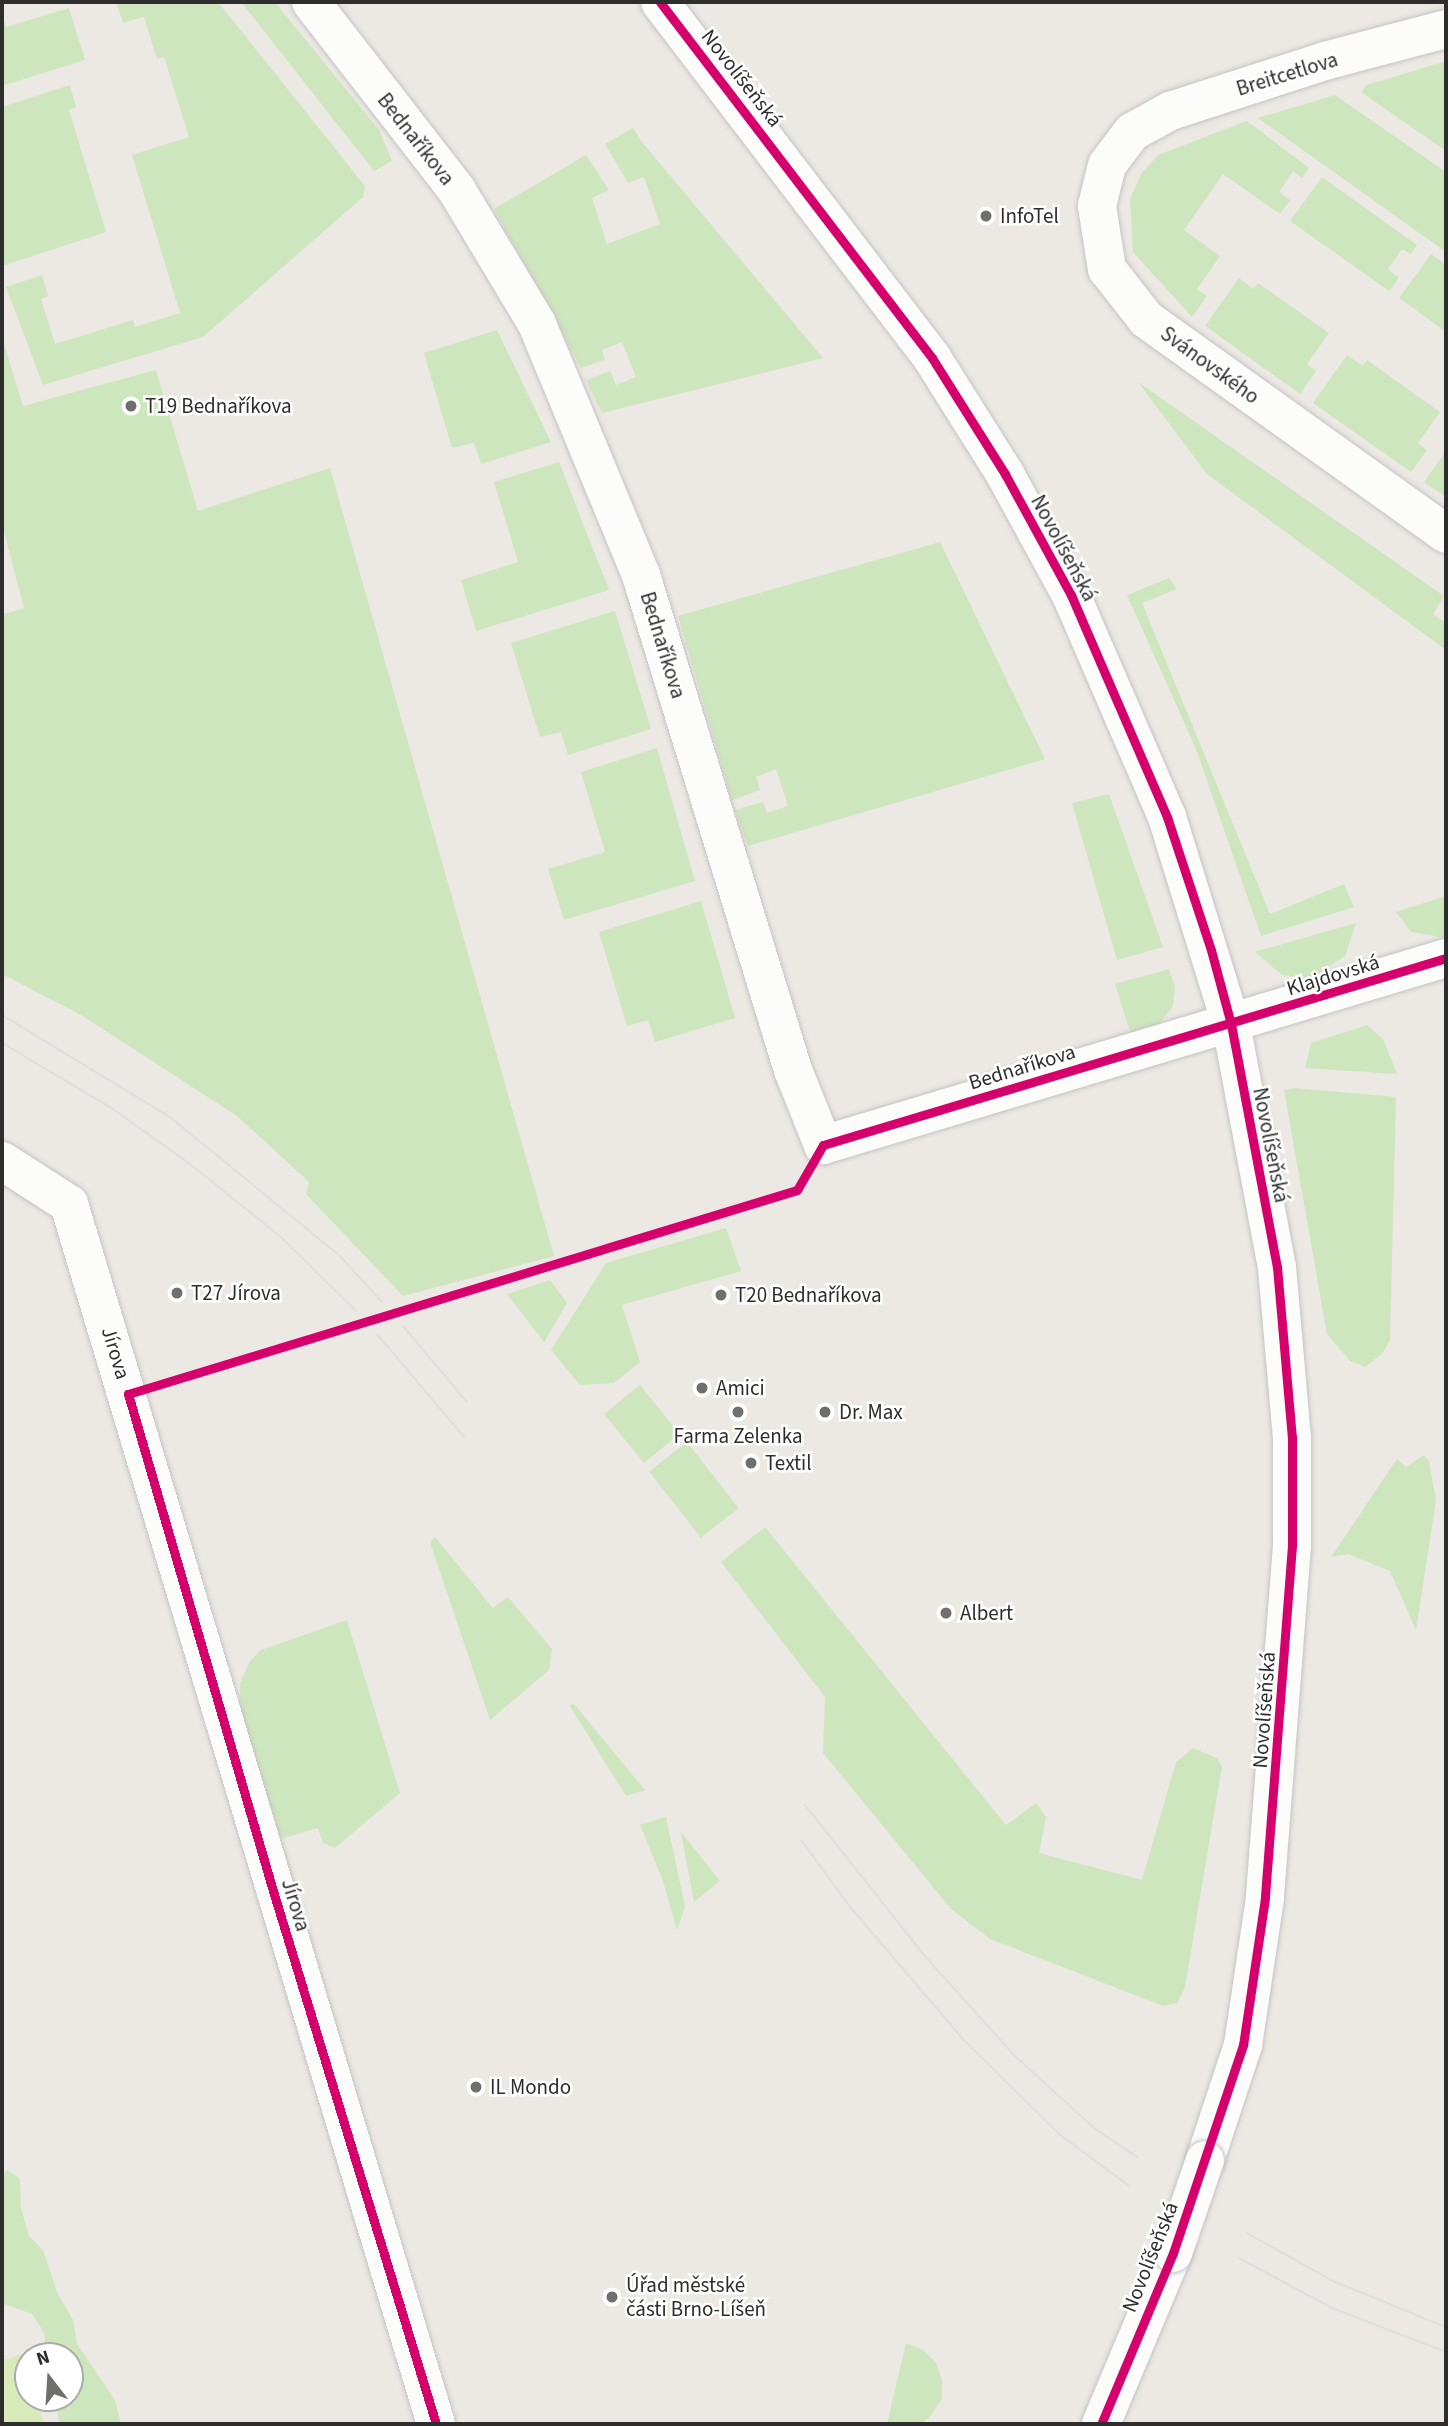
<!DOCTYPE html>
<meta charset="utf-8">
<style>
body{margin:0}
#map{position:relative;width:1448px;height:2426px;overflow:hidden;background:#ece8e4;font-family:"Source Sans 3",sans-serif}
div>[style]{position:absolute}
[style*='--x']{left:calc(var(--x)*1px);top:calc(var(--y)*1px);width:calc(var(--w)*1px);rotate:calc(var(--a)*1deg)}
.green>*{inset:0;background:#cee6be;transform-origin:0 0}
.pitch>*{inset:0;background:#d9eabb}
.roads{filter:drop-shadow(0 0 2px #c5c4c5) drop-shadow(0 0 2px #c5c4c5)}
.street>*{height:38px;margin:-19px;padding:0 19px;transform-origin:19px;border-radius:19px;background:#fcfcfb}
.secondary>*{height:38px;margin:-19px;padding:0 19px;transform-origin:19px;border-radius:19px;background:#fcfcfb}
.tram>*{height:2px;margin:-1px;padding:0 1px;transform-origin:1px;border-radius:1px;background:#dfdfe1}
.bridges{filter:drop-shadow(0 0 2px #c5c4c5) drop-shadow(0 0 2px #c5c4c5)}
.secondary-bridge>*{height:38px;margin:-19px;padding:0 19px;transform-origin:19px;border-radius:19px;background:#fcfcfb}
.cycleway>*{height:9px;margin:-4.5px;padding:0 4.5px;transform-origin:4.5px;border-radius:4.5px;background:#d6006c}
.dots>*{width:19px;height:19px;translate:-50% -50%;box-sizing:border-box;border:4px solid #fff;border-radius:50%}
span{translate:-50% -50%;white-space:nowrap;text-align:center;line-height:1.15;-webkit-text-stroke:5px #fff;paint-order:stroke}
.street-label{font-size:21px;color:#2e2e2e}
.poi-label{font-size:21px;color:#2e2e2e}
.left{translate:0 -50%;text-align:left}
.frame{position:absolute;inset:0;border:4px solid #2e2e2e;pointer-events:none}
.north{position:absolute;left:14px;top:2342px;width:70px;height:70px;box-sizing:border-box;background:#fff;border:2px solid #ababab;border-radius:50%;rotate:343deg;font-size:19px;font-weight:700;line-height:28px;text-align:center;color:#2e2e2e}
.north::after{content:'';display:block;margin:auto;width:24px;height:32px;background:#706f6e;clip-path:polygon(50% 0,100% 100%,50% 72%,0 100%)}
</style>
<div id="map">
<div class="green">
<div style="clip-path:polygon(116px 2px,218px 2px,365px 186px,363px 197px,203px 337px,43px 385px,6px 287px,42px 275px,48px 296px,41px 299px,55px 344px,133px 320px,135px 327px,180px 313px,132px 155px,189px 137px,164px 57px,157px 59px,144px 17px,123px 23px)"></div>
<div style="clip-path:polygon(241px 2px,275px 2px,379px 130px,392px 161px,374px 171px)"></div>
<div style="clip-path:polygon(69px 8px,85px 60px,2px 86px,2px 16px,6px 27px)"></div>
<div style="clip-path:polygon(1446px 61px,1446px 151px,1361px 92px,1367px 85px)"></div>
<div style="clip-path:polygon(70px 85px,76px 107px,69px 110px,106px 232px,2px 266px,2px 107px)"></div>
<div style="clip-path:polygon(1335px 95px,1446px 172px,1446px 252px,1258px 118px)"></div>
<div style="clip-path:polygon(1247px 121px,1309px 168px,1302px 178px,1293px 171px,1279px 192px,1290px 200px,1280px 214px,1223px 174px,1184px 230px,1220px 256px,1197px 289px,1207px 296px,1192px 317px,1133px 252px,1130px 199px,1141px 174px,1158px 155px)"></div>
<div style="clip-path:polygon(633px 128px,642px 142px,823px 358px,602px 413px,586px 380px,610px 371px,616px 385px,636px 377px,622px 342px,602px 350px,605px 360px,581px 368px,494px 209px,586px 155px,609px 190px,592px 198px,607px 244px,660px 224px,644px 177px,628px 183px,605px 144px)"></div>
<div style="clip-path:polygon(1322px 177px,1417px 245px,1411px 254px,1402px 249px,1388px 269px,1399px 278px,1389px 291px,1290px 221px)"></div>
<div style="clip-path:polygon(1431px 254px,1446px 265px,1446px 332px,1399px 298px)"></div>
<div style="clip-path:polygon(1239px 278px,1253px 289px,1258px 283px,1329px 333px,1307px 364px,1316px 371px,1300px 394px,1205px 326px)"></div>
<div style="clip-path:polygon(497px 330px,551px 442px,481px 464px,474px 443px,452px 448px,424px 353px)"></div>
<div style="clip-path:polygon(2px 337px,23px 406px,156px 370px,198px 511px,330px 468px,554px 1256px,403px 1296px,306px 1194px,309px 1182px,237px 1116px,81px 1015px,2px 974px,2px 615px,24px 608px,2px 524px)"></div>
<div style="clip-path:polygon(1347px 355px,1363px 366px,1367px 360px,1440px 412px,1418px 443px,1427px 450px,1411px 472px,1313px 403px)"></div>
<div style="clip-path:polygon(1138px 382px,1444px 596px,1433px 614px,1446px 623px,1446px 650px,1207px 474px)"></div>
<div style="clip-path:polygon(1446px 451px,1446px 497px,1424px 482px)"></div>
<div style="clip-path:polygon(559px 462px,609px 590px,476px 631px,461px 580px,518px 562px,494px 482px)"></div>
<div style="clip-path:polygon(940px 542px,1045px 759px,748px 846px,735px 810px,763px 802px,767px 813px,788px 806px,776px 769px,756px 777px,760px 790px,732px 800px,678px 616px)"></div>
<div style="clip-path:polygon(1169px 578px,1177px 589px,1142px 603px,1270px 914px,1344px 884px,1354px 907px,1261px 936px,1196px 749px,1127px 595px)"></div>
<div style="clip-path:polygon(615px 611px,651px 729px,568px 755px,561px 732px,540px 737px,511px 643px)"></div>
<div style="clip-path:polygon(657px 748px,695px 881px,564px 920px,548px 869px,605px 852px,581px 772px)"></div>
<div style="clip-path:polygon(1109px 794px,1163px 947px,1117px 960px,1072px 803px)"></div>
<div style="clip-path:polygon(1446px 896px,1446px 938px,1411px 932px,1396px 912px)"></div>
<div style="clip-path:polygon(701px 901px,735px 1018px,655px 1042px,648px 1020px,627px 1026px,599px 932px)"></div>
<div style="clip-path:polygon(1356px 923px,1345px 956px,1311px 979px,1282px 975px,1255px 952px)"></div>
<div style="clip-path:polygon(1169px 969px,1175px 987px,1173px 1006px,1159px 1024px,1131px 1035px,1115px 984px)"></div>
<div style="clip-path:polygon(1367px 1025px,1383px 1039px,1397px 1074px,1305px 1068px,1311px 1043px)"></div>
<div style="clip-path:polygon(1294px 1088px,1396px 1097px,1390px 1340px,1382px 1354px,1365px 1367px,1350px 1361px,1327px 1334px,1284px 1090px)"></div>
<div style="clip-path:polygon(726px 1228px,741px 1271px,622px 1305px,640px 1362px,614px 1383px,580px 1385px,551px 1350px,606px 1263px)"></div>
<div style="clip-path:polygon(550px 1280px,567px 1303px,544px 1342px,507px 1294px)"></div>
<div style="left:640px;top:1385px;width:63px;height:46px;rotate:51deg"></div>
<div style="left:687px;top:1442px;width:84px;height:48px;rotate:52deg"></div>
<div style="clip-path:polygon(1424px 1455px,1429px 1461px,1436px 1501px,1416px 1630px,1390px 1571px,1348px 1554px,1331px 1557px,1397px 1459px,1406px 1467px)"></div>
<div style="clip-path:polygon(765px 1527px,1006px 1825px,1036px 1803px,1046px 1817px,1039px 1853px,1142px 1880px,1176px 1762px,1193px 1748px,1217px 1758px,1222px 1767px,1185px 1987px,1177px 2003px,1163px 2006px,990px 1939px,951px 1909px,823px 1753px,825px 1697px,721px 1562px)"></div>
<div style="clip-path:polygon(435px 1537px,493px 1608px,508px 1597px,552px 1649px,549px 1670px,490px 1720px,430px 1542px)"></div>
<div style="clip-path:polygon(347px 1620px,400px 1793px,335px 1848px,323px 1843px,318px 1828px,281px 1839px,241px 1714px,240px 1683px,250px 1661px,261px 1650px)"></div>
<div style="clip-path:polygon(574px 1704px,645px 1790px,626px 1796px,569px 1705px)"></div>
<div style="clip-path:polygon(666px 1817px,685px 1907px,677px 1930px,663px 1881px,640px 1825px)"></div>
<div style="clip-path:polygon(681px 1832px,720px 1881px,694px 1902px)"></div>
<div style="clip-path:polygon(8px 2170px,20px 2179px,21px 2208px,29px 2236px,43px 2250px,57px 2292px,73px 2320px,77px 2344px,115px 2400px,121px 2424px,60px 2424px,54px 2398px,70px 2398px,70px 2356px,44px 2356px,45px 2334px,32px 2314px,2px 2303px,2px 2174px)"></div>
<div style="clip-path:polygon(906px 2343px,923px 2350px,936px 2363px,942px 2380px,942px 2399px,928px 2419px,919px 2424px,887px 2424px)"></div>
</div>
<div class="pitch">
<div style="clip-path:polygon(21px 2354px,28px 2374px,28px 2398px,36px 2398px,44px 2424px,2px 2424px,2px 2361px)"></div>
</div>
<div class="roads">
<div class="street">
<div style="--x:311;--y:2;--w:237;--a:52.2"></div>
<div style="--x:456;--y:189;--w:157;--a:59"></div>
<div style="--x:537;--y:324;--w:272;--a:67.5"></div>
<div style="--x:641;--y:575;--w:518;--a:72.93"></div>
<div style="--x:793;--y:1070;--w:81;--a:68.2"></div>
<div style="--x:823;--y:1145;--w:650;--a:-16.71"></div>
<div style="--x:1446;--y:29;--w:125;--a:165.2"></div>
<div style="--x:1325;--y:61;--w:163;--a:162.1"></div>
<div style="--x:1170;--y:111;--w:43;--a:151.1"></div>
<div style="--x:1132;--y:132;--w:41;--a:127.1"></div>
<div style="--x:1107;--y:165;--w:42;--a:103.7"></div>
<div style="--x:1097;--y:206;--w:64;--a:81"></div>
<div style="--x:1107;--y:269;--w:63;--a:52"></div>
<div style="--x:1146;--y:319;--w:369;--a:35.6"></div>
<div style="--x:2;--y:1161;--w:80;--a:32.7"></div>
<div style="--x:69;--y:1204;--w:1274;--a:73.26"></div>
</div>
<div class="secondary">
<div style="--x:660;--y:2;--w:448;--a:52.6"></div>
<div style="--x:932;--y:358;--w:137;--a:57.8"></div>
<div style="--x:1005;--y:474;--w:138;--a:61.4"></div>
<div style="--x:1071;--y:595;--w:242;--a:66.6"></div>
<div style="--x:1167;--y:817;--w:217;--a:72.8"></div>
<div style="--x:1231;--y:1024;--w:247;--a:79.3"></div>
<div style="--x:1277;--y:1267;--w:171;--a:85"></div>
<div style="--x:1292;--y:1437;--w:108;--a:90"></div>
<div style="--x:1292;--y:1545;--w:354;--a:94.4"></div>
<div style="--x:1265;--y:1898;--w:149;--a:98.5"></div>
<div style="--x:1243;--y:2045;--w:121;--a:108.3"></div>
<div style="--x:1101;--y:2424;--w:186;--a:-67.2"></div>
</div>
</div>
<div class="tram">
<div style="--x:2;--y:1015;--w:197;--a:31.3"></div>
<div style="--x:170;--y:1117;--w:220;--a:39.3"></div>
<div style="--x:340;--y:1256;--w:62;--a:47.6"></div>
<div style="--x:2;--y:1043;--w:126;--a:30.7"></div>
<div style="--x:110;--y:1107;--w:98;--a:35.5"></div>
<div style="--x:190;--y:1164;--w:118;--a:38.8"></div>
<div style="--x:282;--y:1238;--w:103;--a:44.6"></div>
<div style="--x:403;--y:1326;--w:99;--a:49.9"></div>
<div style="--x:377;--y:1334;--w:135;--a:49.8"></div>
<div style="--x:805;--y:1805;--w:190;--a:51.6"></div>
<div style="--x:923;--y:1954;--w:136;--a:48"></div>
<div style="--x:1014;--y:2055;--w:108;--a:42.4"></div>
<div style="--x:1094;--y:2128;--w:52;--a:34"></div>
<div style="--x:801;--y:1840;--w:84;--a:53.7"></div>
<div style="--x:851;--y:1908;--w:170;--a:49.5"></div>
<div style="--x:961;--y:2037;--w:138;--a:44.7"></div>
<div style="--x:1059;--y:2134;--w:86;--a:36.5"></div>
<div style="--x:1247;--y:2233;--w:98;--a:29.2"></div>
<div style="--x:1333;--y:2281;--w:122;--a:22.2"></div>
<div style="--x:1239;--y:2258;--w:106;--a:28.3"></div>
<div style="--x:1332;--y:2308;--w:122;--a:21.1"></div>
</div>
<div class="bridges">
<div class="secondary-bridge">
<div style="--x:1173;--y:2253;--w:98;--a:-71"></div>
</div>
</div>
<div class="cycleway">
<div style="--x:660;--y:2;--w:448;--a:52.6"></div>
<div style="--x:932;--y:358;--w:137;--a:57.8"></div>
<div style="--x:1005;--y:474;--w:138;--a:61.4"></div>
<div style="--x:1071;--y:595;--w:242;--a:66.6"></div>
<div style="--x:1167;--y:817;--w:140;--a:71.7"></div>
<div style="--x:1211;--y:950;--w:77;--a:74.9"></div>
<div style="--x:1231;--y:1024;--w:247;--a:79.3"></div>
<div style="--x:1277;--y:1267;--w:171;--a:85"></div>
<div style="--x:1292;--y:1437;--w:108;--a:90"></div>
<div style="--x:1292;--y:1545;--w:354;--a:94.4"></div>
<div style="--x:1265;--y:1898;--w:149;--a:98.5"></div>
<div style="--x:1243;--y:2045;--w:219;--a:108.6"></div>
<div style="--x:1173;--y:2253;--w:186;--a:112.8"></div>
<div style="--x:436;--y:2424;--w:557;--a:-107"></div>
<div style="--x:273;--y:1891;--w:518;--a:-106.26"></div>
<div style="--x:128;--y:1394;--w:699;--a:-16.96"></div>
<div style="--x:797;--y:1190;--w:52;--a:-60"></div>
<div style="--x:823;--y:1145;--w:650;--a:-16.71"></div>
</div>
<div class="dots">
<div style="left:986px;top:216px;background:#706f6e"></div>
<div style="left:131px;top:406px;background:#706f6e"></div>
<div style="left:177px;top:1293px;background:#706f6e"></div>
<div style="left:721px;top:1295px;background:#706f6e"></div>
<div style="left:702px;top:1388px;background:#706f6e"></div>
<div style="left:738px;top:1412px;background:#706f6e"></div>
<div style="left:825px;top:1412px;background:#706f6e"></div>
<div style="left:751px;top:1463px;background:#706f6e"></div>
<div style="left:946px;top:1613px;background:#706f6e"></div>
<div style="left:476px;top:2087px;background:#706f6e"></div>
<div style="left:612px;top:2297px;background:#706f6e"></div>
</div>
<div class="street-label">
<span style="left:1287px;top:74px;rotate:-17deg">Breitcetlova</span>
<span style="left:742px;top:78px;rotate:52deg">Novolíšeňská</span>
<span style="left:416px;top:139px;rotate:52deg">Bednaříkova</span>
<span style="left:1210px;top:365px;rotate:36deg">Svánovského</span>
<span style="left:1064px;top:548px;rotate:62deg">Novolíšeňská</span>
<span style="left:663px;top:645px;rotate:73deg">Bednaříkova</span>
<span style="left:1333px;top:975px;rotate:-17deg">Klajdovská</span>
<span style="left:1022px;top:1067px;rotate:-17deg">Bednaříkova</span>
<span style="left:1271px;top:1145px;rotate:79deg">Novolíšeňská</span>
<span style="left:116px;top:1353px;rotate:73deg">Jírova</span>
<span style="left:1264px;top:1710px;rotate:-86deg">Novolíšeňská</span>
<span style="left:296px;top:1905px;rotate:73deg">Jírova</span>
<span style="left:1150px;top:2257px;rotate:-68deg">Novolíšeňská</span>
</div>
<div class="poi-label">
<span class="left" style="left:1000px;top:216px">InfoTel</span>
<span class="left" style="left:145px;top:406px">T19 Bednaříkova</span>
<span class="left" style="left:191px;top:1293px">T27 Jírova</span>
<span class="left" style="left:735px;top:1295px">T20 Bednaříkova</span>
<span class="left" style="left:716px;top:1388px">Amici</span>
<span class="left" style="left:839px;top:1412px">Dr. Max</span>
<span style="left:738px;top:1436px">Farma Zelenka</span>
<span class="left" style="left:765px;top:1463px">Textil</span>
<span class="left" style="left:960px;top:1613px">Albert</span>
<span class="left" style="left:490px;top:2087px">IL Mondo</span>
<span class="left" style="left:626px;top:2297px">Úřad městské<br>části Brno-Líšeň</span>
</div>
<div class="frame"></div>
<div class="north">N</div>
</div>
